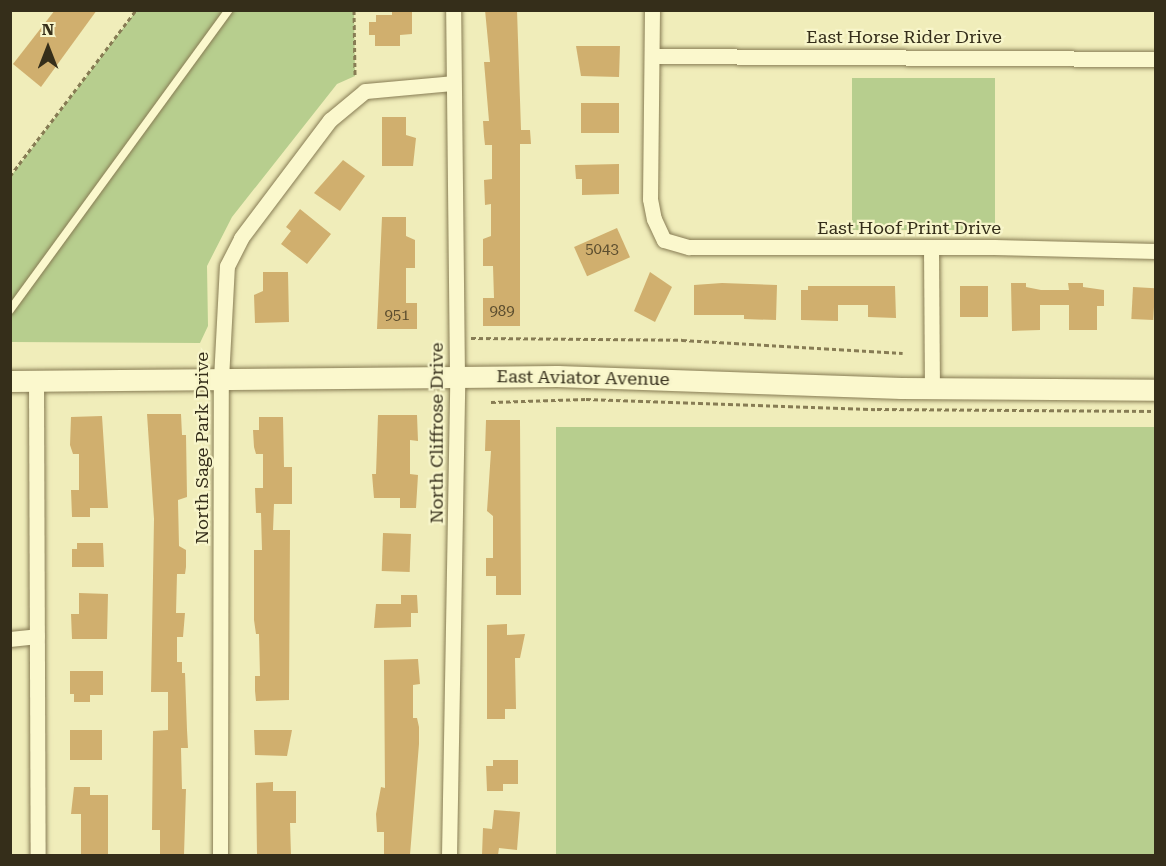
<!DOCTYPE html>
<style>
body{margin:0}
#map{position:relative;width:1166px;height:866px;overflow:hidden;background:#f0edba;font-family:"Roboto Serif",serif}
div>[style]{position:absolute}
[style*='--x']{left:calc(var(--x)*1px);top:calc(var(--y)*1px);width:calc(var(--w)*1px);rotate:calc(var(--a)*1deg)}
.green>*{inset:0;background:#b7ce8e;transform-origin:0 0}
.building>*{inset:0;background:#d0af6e;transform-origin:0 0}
.path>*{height:3px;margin-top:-1.5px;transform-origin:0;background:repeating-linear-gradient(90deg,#877c54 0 4.5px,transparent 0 7.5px)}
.roads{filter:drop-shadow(0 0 2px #877c54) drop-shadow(0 0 2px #877c54)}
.lane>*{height:8px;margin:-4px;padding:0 4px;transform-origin:4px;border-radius:4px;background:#fbf8cd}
.street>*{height:15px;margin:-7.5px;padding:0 7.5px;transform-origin:7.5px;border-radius:7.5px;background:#fbf8cd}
.secondary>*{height:21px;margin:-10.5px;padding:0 10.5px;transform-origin:10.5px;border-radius:10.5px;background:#fbf8cd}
span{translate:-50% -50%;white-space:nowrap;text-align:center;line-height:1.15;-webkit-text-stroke:4.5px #f7f5ca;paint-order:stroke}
.number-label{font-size:15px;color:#5c4e2f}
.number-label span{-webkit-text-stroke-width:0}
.street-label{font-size:18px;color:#352e1a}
.frame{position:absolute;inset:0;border:12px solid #352e1a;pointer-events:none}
.north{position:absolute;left:18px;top:18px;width:60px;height:60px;-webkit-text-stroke:4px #f7f5ca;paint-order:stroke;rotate:0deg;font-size:16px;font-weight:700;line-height:24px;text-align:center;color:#352e1a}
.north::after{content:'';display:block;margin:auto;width:21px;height:27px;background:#352e1a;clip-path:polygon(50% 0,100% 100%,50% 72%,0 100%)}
</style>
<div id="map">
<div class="green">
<div style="clip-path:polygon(136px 11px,354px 11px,355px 76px,337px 84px,232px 217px,207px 266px,208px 326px,200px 343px,11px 342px,11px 176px)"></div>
<div style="left:852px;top:78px;width:143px;height:152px"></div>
<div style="left:1155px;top:427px;width:428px;height:599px;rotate:90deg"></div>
</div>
<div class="building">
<div style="clip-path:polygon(55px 10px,97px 10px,41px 87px,13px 64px)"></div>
<div style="clip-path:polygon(392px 10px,412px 10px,412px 34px,400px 35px,400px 46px,375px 46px,375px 35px,369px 35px,369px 22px,376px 22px,376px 15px,392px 15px)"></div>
<div style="clip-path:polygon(485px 10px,517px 10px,521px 130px,530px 130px,531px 144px,520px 144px,520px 326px,483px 326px,483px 298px,494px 298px,493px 266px,483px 266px,483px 239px,491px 236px,491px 204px,485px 205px,484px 180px,492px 179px,492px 145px,485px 145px,484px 136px,483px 121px,489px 121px,484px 62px,490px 62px)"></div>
<div style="clip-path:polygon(576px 46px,620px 46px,619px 77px,581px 76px)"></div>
<div style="left:581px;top:103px;width:38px;height:30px"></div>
<div style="clip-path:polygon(382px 117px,406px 117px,406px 135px,416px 138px,413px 166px,382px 166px)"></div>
<div style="clip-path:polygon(343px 160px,365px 176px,340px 211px,314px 193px)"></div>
<div style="clip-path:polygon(619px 164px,619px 194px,582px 195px,582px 179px,576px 179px,575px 165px)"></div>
<div style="clip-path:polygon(300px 209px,331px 234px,307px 264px,281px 244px,291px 231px,286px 227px)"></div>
<div style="clip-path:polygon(382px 217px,406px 217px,406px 236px,415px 240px,415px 268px,406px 268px,406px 303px,417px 303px,417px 329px,377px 329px)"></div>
<div style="left:617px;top:228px;width:32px;height:47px;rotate:66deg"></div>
<div style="clip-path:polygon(263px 272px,288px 272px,289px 322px,255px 323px,254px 295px,263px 291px)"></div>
<div style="clip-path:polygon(650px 272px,672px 287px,655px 322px,634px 311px)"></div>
<div style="clip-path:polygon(722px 283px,777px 285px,776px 320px,744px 319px,744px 315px,694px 315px,694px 285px)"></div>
<div style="clip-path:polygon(1011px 283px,1026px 283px,1026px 287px,1041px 290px,1069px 290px,1068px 283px,1083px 283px,1083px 287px,1104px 290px,1104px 306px,1097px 306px,1097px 330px,1069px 330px,1069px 305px,1040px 305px,1040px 330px,1012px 331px)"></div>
<div style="clip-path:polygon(808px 286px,895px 286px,896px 318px,868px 317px,868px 305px,838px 305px,838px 321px,801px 320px,801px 290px,808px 290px)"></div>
<div style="left:960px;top:286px;width:28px;height:31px"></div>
<div style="left:1133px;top:287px;width:22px;height:32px;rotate:3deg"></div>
<div style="clip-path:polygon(147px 414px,181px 414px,182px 435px,186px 435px,187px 497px,178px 500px,179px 546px,186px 550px,186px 567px,185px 574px,177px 574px,176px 613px,185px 613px,183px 637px,177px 637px,177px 662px,182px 662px,182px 673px,185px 673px,187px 730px,188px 748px,181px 748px,182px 789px,186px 789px,184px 855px,160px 855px,160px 830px,152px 830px,153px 731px,168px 730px,168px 692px,151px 692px,154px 519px)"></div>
<div style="clip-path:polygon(378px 415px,417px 415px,418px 441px,410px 440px,410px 474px,418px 475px,416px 508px,400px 508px,400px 498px,374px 498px,372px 474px,376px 474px)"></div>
<div style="clip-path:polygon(102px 416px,108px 508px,90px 508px,90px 517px,72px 517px,71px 490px,79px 490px,79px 454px,73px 454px,70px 445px,71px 417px)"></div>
<div style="clip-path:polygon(259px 417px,283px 417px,284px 467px,292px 467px,292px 504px,274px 504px,273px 530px,290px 530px,289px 700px,256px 701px,255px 691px,255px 676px,260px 676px,259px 634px,256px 634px,254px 620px,254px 550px,262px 550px,261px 513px,256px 513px,255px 488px,263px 488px,263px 454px,256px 454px,254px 447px,253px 430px,259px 430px)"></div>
<div style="clip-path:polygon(486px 420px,520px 420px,521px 595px,496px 595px,496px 576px,486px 576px,486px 558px,493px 558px,493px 516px,487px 511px,491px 451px,485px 451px)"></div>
<div style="left:411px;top:534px;width:38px;height:28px;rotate:92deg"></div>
<div style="clip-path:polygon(77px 543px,103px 543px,104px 567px,72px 567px,72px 549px,77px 549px)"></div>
<div style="clip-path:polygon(79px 593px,108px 594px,107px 639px,72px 639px,71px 614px,79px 614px)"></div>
<div style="clip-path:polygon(401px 595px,417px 595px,418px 613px,411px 613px,411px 627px,374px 628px,376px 604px,401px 604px)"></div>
<div style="clip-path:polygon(507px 624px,507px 635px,525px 634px,520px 658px,515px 658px,516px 709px,505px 709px,505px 719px,487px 719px,487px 625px)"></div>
<div style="clip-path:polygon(418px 659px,420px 684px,413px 685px,413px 718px,417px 718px,419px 727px,419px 744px,410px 855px,384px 855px,384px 832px,377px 832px,376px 814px,381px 787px,385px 788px,384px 660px)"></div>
<div style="clip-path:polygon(70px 671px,103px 671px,103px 695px,90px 695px,90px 702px,74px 702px,74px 694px,70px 694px)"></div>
<div style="left:102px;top:730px;width:30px;height:32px;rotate:90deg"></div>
<div style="clip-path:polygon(254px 730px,292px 730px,287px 756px,255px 755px)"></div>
<div style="clip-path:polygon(493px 760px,518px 760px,518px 784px,503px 784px,503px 791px,487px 791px,486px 766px,493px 766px)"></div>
<div style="clip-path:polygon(273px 782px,273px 791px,296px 791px,296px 823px,290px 823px,291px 855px,257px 855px,256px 783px)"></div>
<div style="clip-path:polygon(74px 787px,90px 787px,90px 795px,108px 795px,108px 855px,81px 855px,81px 814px,71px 814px)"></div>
<div style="clip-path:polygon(494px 810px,520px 812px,517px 850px,499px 848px,498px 855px,482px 855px,483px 828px,492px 829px)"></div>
</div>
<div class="path">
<div style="--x:354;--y:10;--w:66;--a:89.1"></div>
<div style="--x:10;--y:176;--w:208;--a:-52.8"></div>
<div style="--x:471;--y:338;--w:211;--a:0.5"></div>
<div style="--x:682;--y:340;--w:221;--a:3.4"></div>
<div style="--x:491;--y:402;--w:95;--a:-1.8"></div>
<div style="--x:586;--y:399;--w:291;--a:2"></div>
<div style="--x:877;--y:409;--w:279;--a:0.4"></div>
</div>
<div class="roads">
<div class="lane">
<div style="--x:10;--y:310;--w:371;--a:-53.9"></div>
</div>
<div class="street">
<div style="--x:652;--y:10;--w:189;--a:90.6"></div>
<div style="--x:650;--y:199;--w:20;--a:79"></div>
<div style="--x:654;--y:219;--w:23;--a:65"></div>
<div style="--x:664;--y:240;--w:26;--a:16"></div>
<div style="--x:689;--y:247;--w:305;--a:0"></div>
<div style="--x:994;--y:247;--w:162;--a:1.4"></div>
<div style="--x:652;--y:56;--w:504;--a:0.34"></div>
<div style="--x:931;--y:247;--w:141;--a:89.6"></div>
<div style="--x:36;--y:381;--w:475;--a:89.8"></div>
<div style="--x:10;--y:639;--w:27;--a:-6"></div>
<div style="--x:220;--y:856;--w:477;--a:-89.9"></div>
<div style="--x:221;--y:379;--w:113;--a:-87"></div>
<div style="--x:227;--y:266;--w:31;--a:-63"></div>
<div style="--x:241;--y:238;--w:148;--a:-53"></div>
<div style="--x:330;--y:120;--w:45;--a:-39.6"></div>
<div style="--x:365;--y:91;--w:88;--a:-5.2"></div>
<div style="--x:449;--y:856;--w:479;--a:-89"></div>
<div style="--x:457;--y:377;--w:367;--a:-90.6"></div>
</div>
<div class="secondary">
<div style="--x:10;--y:381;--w:547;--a:-0.52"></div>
<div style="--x:557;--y:376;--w:344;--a:2"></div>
<div style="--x:901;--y:388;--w:255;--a:0.4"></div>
</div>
</div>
<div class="number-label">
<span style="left:602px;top:250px">5043</span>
<span style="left:502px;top:312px">989</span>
<span style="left:397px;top:316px">951</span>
</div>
<div class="street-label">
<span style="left:904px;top:37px">East Horse Rider Drive</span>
<span style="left:909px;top:228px">East Hoof Print Drive</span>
<span style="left:583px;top:378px;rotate:1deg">East Aviator Avenue</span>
<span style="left:437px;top:433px;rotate:-90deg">North Cliffrose Drive</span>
<span style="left:202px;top:448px;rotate:-90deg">North Sage Park Drive</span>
</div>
<div class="frame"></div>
<div class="north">N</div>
</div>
